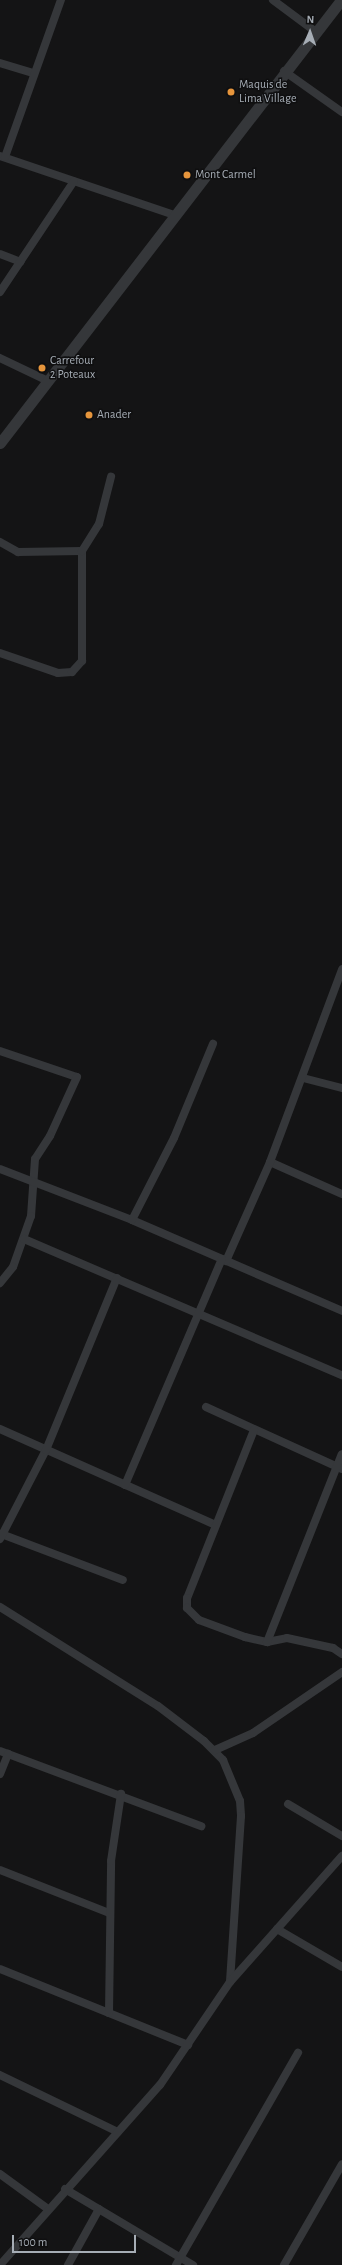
<!DOCTYPE html>
<style>
body{margin:0}
#map{position:relative;width:342px;height:2265px;overflow:hidden;background:#141415;font-family:"Alegreya Sans",sans-serif}
div>[style]{position:absolute}
[style*='--x']{left:calc(var(--x)*1px);top:calc(var(--y)*1px);width:calc(var(--w)*1px);rotate:calc(var(--a)*1deg)}
.minor>*{height:8px;margin:-4px;padding:0 4px;transform-origin:4px;border-radius:4px;background:#35373a}
.tertiary>*{height:11px;margin:-5.5px;padding:0 5.5px;transform-origin:5.5px;border-radius:5.5px;background:#35373a}
.dots>*{width:11px;height:11px;translate:-50% -50%;box-sizing:border-box;border:2px solid #0f0f10;border-radius:50%}
span{translate:-50% -50%;white-space:nowrap;text-align:center;line-height:1.15;-webkit-text-stroke:3px #0f0f10;paint-order:stroke}
.poi-label{font-size:12px;color:#a6adb5}
.left{translate:0 -50%;text-align:left}
.north{position:absolute;left:290px;top:12px;width:40px;height:40px;-webkit-text-stroke:3px #0f0f10;paint-order:stroke;rotate:2deg;font-size:11px;font-weight:700;line-height:16px;text-align:center;color:#a6adb5}
.north::after{content:'';display:block;margin:auto;width:14px;height:18px;background:#a6adb5;clip-path:polygon(50% 0,100% 100%,50% 72%,0 100%)}
.scale{position:absolute;left:12px;top:2235px;width:124px;height:18px;box-sizing:border-box;border:2px solid #a6adb5;border-top:0;padding-left:5px;font-size:12px;line-height:14px;white-space:nowrap;color:#a6adb5;-webkit-text-stroke:3px #0f0f10;paint-order:stroke}
</style>
<div id="map">
<div class="minor">
<div style="--x:273;--y:0;--w:54;--a:36.7"></div>
<div style="--x:0;--y:63;--w:34;--a:17"></div>
<div style="--x:284;--y:71;--w:71;--a:35.3"></div>
<div style="--x:0;--y:156;--w:184;--a:18.7"></div>
<div style="--x:5;--y:157;--w:167;--a:-70.4"></div>
<div style="--x:0;--y:254;--w:22;--a:21"></div>
<div style="--x:0;--y:292;--w:133;--a:-56.3"></div>
<div style="--x:0;--y:358;--w:53;--a:25.6"></div>
<div style="--x:0;--y:542;--w:21;--a:29"></div>
<div style="--x:18;--y:552;--w:64;--a:-0.9"></div>
<div style="--x:0;--y:653;--w:61;--a:19"></div>
<div style="--x:58;--y:673;--w:14;--a:-4"></div>
<div style="--x:72;--y:672;--w:15;--a:-48"></div>
<div style="--x:82;--y:661;--w:110;--a:-90"></div>
<div style="--x:82;--y:551;--w:32;--a:-58"></div>
<div style="--x:99;--y:524;--w:49;--a:-75.7"></div>
<div style="--x:0;--y:1051;--w:81;--a:18.7"></div>
<div style="--x:77;--y:1077;--w:65;--a:114.6"></div>
<div style="--x:50;--y:1136;--w:27;--a:123"></div>
<div style="--x:35;--y:1159;--w:57;--a:94"></div>
<div style="--x:31;--y:1216;--w:54;--a:109.4"></div>
<div style="--x:13;--y:1267;--w:21;--a:129"></div>
<div style="--x:303;--y:1078;--w:40;--a:14.4"></div>
<div style="--x:270;--y:1162;--w:79;--a:24"></div>
<div style="--x:0;--y:1169;--w:142;--a:21.1"></div>
<div style="--x:132;--y:1220;--w:229;--a:23.4"></div>
<div style="--x:132;--y:1220;--w:92;--a:-62.9"></div>
<div style="--x:174;--y:1138;--w:102;--a:-67.5"></div>
<div style="--x:24;--y:1239;--w:346;--a:23.2"></div>
<div style="--x:226;--y:1261;--w:108;--a:-66"></div>
<div style="--x:270;--y:1162;--w:206;--a:-69.5"></div>
<div style="--x:206;--y:1407;--w:149;--a:24.5"></div>
<div style="--x:0;--y:1429;--w:236;--a:24"></div>
<div style="--x:254;--y:1430;--w:181;--a:111.7"></div>
<div style="--x:187;--y:1598;--w:10;--a:90"></div>
<div style="--x:187;--y:1608;--w:17;--a:45"></div>
<div style="--x:199;--y:1620;--w:49;--a:20.3"></div>
<div style="--x:245;--y:1637;--w:23;--a:13"></div>
<div style="--x:267;--y:1642;--w:20;--a:-11"></div>
<div style="--x:287;--y:1638;--w:47;--a:12.3"></div>
<div style="--x:333;--y:1648;--w:11;--a:34"></div>
<div style="--x:125;--y:1485;--w:246;--a:-66.8"></div>
<div style="--x:4;--y:1535;--w:127;--a:20.7"></div>
<div style="--x:0;--y:1539;--w:100;--a:-62.7"></div>
<div style="--x:46;--y:1450;--w:186;--a:-67.6"></div>
<div style="--x:0;--y:1607;--w:186;--a:32.1"></div>
<div style="--x:158;--y:1706;--w:58;--a:37.3"></div>
<div style="--x:204;--y:1741;--w:27;--a:45"></div>
<div style="--x:223;--y:1760;--w:44;--a:67.5"></div>
<div style="--x:240;--y:1801;--w:15;--a:86"></div>
<div style="--x:241;--y:1816;--w:166;--a:93.8"></div>
<div style="--x:267;--y:1642;--w:202;--a:-68.3"></div>
<div style="--x:215;--y:1750;--w:42;--a:-24.1"></div>
<div style="--x:253;--y:1733;--w:108;--a:-34.4"></div>
<div style="--x:0;--y:1751;--w:215;--a:20.5"></div>
<div style="--x:0;--y:1774;--w:22;--a:-68"></div>
<div style="--x:288;--y:1804;--w:63;--a:30.7"></div>
<div style="--x:0;--y:1870;--w:117;--a:21.5"></div>
<div style="--x:277;--y:1929;--w:75;--a:30.3"></div>
<div style="--x:0;--y:1969;--w:203;--a:22"></div>
<div style="--x:109;--y:2013;--w:152;--a:-89.2"></div>
<div style="--x:111;--y:1861;--w:68;--a:-81.5"></div>
<div style="--x:0;--y:2075;--w:131;--a:25.8"></div>
<div style="--x:0;--y:2174;--w:59;--a:36.1"></div>
<div style="--x:65;--y:2189;--w:149;--a:30.7"></div>
<div style="--x:0;--y:2265;--w:241;--a:-48.4"></div>
<div style="--x:160;--y:2085;--w:125;--a:-55.8"></div>
<div style="--x:230;--y:1982;--w:169;--a:-48.4"></div>
<div style="--x:68;--y:2265;--w:64;--a:-61"></div>
<div style="--x:176;--y:2265;--w:245;--a:-60.1"></div>
<div style="--x:284;--y:2265;--w:116;--a:-60.1"></div>
</div>
<div class="tertiary">
<div style="--x:0;--y:443;--w:559;--a:-52.41"></div>
</div>
<div class="dots">
<div style="left:231px;top:92px;background:#e6953c"></div>
<div style="left:187px;top:175px;background:#e6953c"></div>
<div style="left:42px;top:368px;background:#e6953c"></div>
<div style="left:89px;top:415px;background:#e6953c"></div>
</div>
<div class="poi-label">
<span class="left" style="left:239px;top:92px">Maquis de<br>Lima Village</span>
<span class="left" style="left:195px;top:175px">Mont Carmel</span>
<span class="left" style="left:50px;top:368px">Carrefour<br>2 Poteaux</span>
<span class="left" style="left:97px;top:415px">Anader</span>
</div>
<div class="north">N</div>
<div class="scale">100 m</div>
</div>
